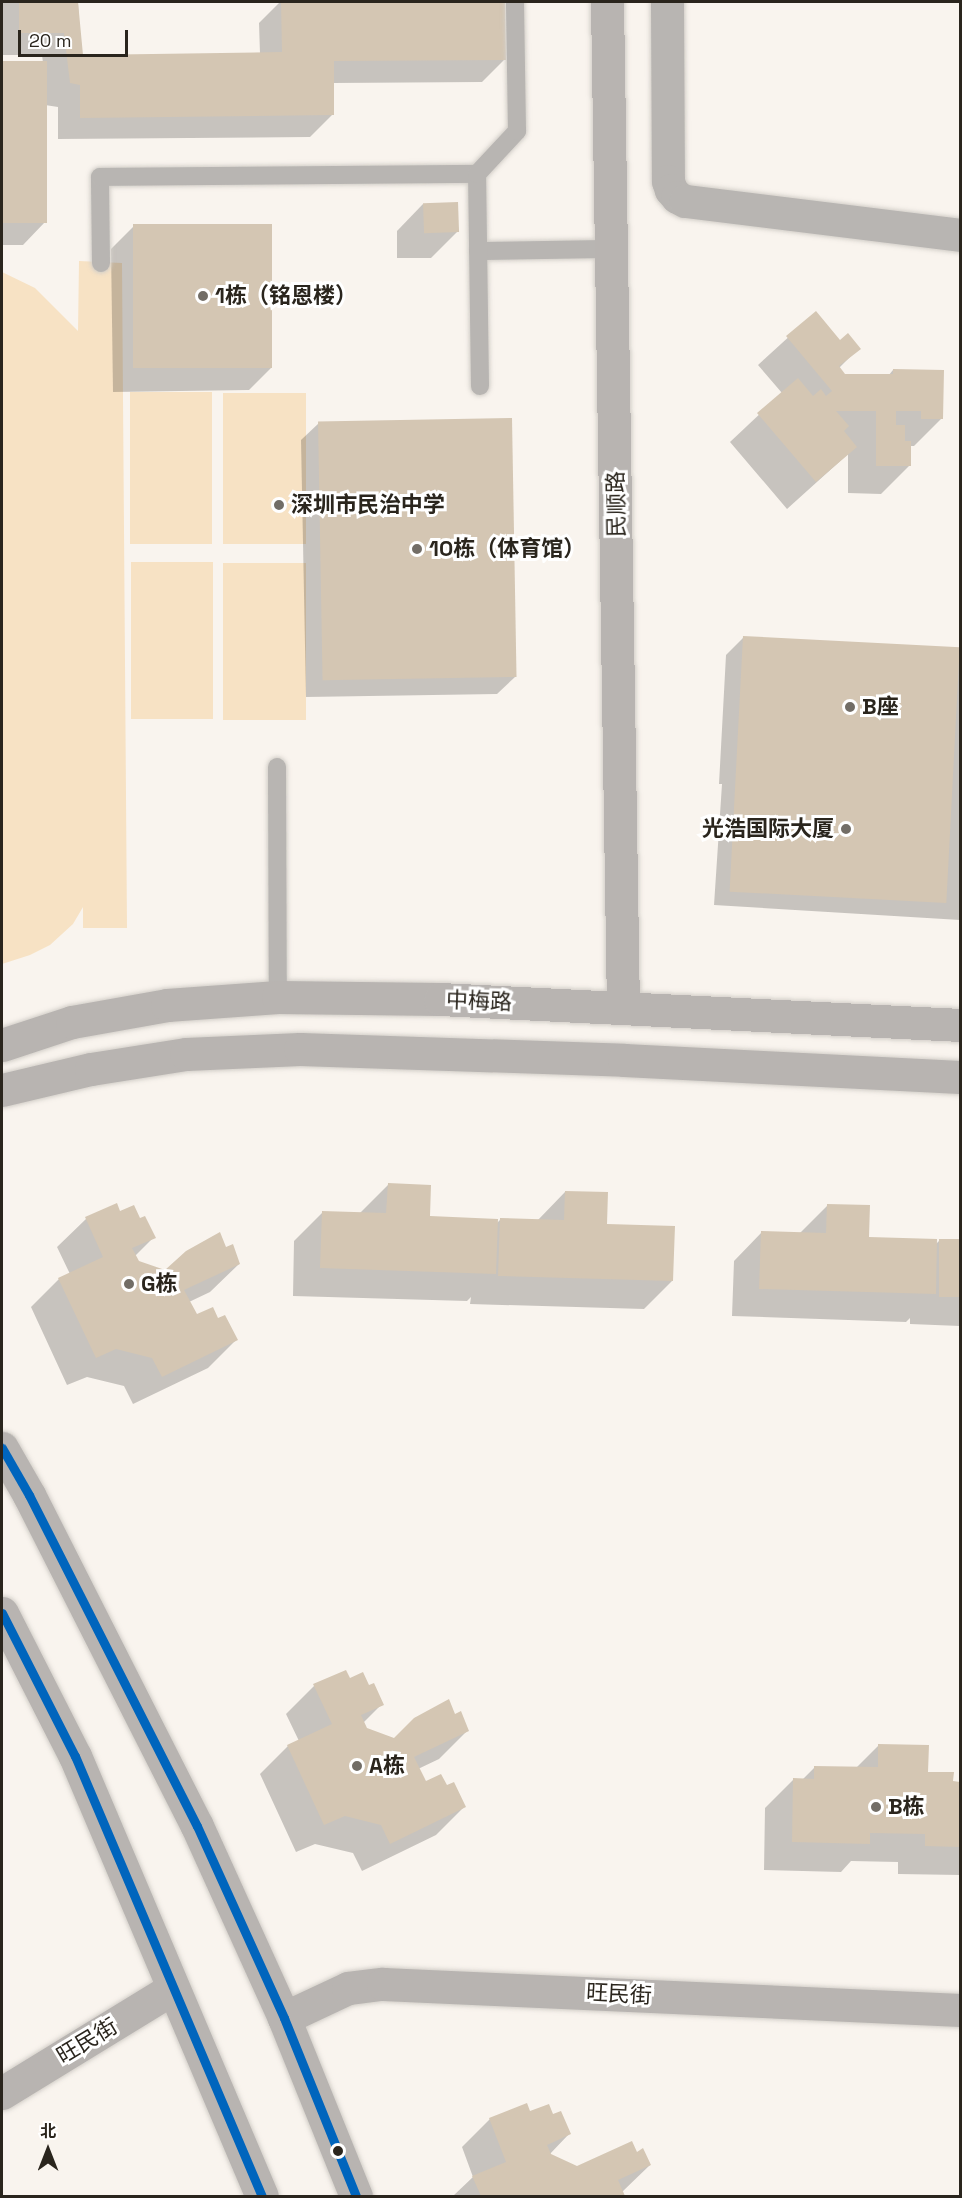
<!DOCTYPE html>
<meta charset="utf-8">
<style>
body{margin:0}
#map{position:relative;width:962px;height:2198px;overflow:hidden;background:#f9f4ee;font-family:"Space Grotesk","Noto Sans SC",sans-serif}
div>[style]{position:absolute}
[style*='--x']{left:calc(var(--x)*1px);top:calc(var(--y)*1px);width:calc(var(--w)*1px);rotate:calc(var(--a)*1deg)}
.green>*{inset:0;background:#f7e2c4;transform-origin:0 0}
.shadow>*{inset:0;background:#0003}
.building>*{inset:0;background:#d4c6b3;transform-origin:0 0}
.roads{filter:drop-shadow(0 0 2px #d3cfc9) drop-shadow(0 0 2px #d3cfc9)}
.lane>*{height:18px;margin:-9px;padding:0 9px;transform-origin:9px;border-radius:9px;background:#b8b5b2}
.street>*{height:33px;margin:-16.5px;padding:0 16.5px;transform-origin:16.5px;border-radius:16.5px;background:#b8b5b2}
.secondary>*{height:33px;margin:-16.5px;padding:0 16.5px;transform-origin:16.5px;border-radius:16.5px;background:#b8b4b1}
.bus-1>*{height:9px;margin:-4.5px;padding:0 4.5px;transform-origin:4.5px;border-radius:4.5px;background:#0065bd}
.dots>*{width:16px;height:16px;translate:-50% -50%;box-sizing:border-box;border:3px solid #fff;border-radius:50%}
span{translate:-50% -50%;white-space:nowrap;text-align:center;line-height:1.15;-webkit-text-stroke:6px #fff;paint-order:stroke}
.poi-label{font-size:22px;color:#2a251d;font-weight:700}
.left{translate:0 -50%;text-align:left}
.right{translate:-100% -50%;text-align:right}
.street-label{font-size:22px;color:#2a251d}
.frame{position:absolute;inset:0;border:3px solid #2a251d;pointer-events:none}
.north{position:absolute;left:18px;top:2120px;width:60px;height:60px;-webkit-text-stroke:4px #fff;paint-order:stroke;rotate:0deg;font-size:16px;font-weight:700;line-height:24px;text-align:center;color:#2a251d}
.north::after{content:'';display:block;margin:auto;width:21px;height:27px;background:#2a251d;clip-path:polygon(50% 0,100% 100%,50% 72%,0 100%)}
.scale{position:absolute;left:18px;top:30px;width:110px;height:27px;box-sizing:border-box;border:3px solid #2a251d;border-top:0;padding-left:8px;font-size:18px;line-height:21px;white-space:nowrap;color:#2a251d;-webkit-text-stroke:4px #fff;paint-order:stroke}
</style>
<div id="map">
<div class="green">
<div style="clip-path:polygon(79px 261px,122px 263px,127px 928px,83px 928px,83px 907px,73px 924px,50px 945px,30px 955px,2px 964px,2px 272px,35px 288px,78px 331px)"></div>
<div style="left:130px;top:392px;width:82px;height:152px"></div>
<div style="left:223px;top:393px;width:83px;height:151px"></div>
<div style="left:131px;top:562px;width:82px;height:157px"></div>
<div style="left:223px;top:563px;width:83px;height:157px"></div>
</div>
<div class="shadow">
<div style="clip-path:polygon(2px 2px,78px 2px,81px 57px,260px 54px,259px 23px,280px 2px,504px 2px,504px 60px,482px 82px,333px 83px,333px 114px,310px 137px,58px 139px,58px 107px,45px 105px,45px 222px,23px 245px,2px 245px,2px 63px,43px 63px,42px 55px,2px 55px)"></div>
<div style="clip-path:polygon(423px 204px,457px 232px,431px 258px,397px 258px,397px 231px)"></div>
<div style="clip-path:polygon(134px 226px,271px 368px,249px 390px,113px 392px,111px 249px)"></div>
<div style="clip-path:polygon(815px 313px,840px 342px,859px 348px,839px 368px,844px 375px,888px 376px,893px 370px,942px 418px,914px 446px,909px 446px,909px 466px,881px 494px,848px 493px,848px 454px,787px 509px,730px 442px,782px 393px,758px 365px)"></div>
<div style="clip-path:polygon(319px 423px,515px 677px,497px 694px,306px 697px,301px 440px)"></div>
<div style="clip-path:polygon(744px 637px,960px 650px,960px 920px,714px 905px,722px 784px,719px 784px,726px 655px)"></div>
<div style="clip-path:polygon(388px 1185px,428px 1218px,496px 1224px,500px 1220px,537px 1221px,565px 1192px,672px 1281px,644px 1309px,470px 1304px,471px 1297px,467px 1301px,293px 1296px,294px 1241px,323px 1212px,360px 1213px)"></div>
<div style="clip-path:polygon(116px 1205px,120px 1213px,139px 1220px,154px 1237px,135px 1256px,137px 1263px,166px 1272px,226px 1249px,239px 1264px,210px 1292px,189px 1302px,196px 1316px,218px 1320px,236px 1340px,208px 1368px,133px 1404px,124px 1386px,87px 1377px,67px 1385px,31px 1307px,59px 1279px,70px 1274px,57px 1247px,86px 1219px)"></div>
<div style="clip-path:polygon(827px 1206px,867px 1238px,936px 1244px,940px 1240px,960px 1241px,960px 1326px,910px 1324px,910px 1318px,906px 1322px,732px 1316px,734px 1261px,762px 1232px,799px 1234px)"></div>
<div style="clip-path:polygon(349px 1680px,368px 1687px,382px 1704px,363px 1723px,366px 1729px,394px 1739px,454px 1716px,467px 1731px,439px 1759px,418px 1769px,425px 1783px,446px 1787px,464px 1807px,436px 1835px,362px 1871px,353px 1853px,315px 1844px,296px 1852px,260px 1774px,288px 1746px,299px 1741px,286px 1714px,314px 1686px)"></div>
<div style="clip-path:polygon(879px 1745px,927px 1773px,951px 1783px,960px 1783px,960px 1875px,898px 1874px,898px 1862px,851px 1861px,841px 1872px,764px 1870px,765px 1808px,793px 1780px,802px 1780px,814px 1768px,856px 1768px)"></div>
<div style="clip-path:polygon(529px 2113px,552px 2116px,569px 2134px,549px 2155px,577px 2167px,636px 2154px,650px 2165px,622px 2192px,624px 2196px,453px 2196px,473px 2177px,462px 2147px,490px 2119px)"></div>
</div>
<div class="building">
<div style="clip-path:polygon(19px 2px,78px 2px,83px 55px,282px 52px,281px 2px,505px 2px,506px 60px,334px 61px,334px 115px,80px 118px,80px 85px,70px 83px,64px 33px,19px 33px)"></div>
<div style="left:2px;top:61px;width:45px;height:162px"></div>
<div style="left:458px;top:202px;width:30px;height:35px;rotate:88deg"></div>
<div style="left:272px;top:224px;width:144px;height:139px;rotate:90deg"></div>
<div style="clip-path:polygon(816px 311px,840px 340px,848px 333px,861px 349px,839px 366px,845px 374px,893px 374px,893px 369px,944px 370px,943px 419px,921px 419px,921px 411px,896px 411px,896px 425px,905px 425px,905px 441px,911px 441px,911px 466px,876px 466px,876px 411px,836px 411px,849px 426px,844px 431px,857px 447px,816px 482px,757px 413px,798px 378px,813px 396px,821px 389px,826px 396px,832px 391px,786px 336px)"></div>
<div style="left:512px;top:418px;width:259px;height:194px;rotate:89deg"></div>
<div style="left:743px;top:636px;width:217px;height:256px;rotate:3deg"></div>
<div style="clip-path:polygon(388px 1183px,431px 1185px,430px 1216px,498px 1219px,496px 1274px,320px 1268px,322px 1211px,386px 1213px)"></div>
<div style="clip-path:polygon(565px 1191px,608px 1192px,607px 1224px,675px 1226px,673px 1281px,498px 1276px,500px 1218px,564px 1220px)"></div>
<div style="clip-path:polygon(117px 1203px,120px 1211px,134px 1205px,140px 1218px,145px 1216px,156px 1238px,132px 1248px,139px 1261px,165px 1270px,186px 1251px,220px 1232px,226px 1247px,233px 1244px,240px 1264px,184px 1290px,197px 1314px,213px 1307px,218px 1318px,225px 1315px,238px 1340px,162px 1377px,152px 1358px,116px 1349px,96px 1358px,58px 1278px,103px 1257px,85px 1217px)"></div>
<div style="clip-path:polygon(827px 1204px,870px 1205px,869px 1237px,937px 1239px,936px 1294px,759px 1289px,761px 1231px,826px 1233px)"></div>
<div style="left:939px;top:1239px;width:21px;height:58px"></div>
<div style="clip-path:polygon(346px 1670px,350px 1678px,363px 1672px,369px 1685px,374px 1683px,384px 1705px,361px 1715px,367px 1728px,394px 1738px,414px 1718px,449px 1699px,455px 1714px,461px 1711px,469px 1731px,414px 1757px,426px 1781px,441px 1774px,447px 1785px,454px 1782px,466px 1807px,390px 1844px,381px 1825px,345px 1816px,324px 1825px,287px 1745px,332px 1724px,313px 1684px)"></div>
<div style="clip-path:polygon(878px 1744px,929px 1745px,928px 1772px,954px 1772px,953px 1781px,960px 1782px,960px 1847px,925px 1846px,925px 1834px,870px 1833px,870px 1844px,792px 1842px,793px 1778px,814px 1779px,814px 1766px,878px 1767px)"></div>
<div style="clip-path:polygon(527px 2103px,530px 2111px,549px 2104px,553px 2114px,561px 2111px,571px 2134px,547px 2145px,551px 2154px,577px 2166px,632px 2141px,637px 2152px,643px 2148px,651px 2165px,618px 2180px,625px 2196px,481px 2196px,472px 2176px,506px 2162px,489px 2118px)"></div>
</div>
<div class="roads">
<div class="lane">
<div style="--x:478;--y:251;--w:133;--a:-0.9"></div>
<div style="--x:101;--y:263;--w:86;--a:-90.7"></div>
<div style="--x:100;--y:177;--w:377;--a:-0.5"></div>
<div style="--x:480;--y:386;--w:212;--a:-90.8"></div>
<div style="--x:477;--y:174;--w:59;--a:-47.1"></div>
<div style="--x:517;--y:131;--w:129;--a:-90.9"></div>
<div style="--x:277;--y:767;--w:230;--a:89.8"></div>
</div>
<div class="street">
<div style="--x:667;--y:2;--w:179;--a:89.7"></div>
<div style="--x:668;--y:181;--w:9;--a:72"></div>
<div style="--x:671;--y:190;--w:9;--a:49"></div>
<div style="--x:677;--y:197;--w:9;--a:27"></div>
<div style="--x:685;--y:201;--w:277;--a:7"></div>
</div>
<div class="secondary">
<div style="--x:607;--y:2;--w:1005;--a:89.09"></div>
<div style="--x:2;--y:1045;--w:74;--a:-18.2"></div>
<div style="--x:72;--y:1022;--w:97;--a:-10.1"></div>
<div style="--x:167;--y:1005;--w:111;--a:-4.1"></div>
<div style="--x:278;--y:997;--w:162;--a:0.7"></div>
<div style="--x:440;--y:999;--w:521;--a:2.86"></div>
<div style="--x:2;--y:1090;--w:91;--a:-13.3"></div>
<div style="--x:91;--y:1069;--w:96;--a:-9"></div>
<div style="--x:186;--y:1054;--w:114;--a:-2.5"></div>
<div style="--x:300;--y:1049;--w:324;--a:1.9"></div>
<div style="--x:624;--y:1060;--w:336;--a:2.9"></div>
<div style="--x:2;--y:1448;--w:54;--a:60.1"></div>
<div style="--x:29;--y:1495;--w:371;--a:63.1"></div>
<div style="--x:197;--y:1826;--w:211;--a:65.6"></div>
<div style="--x:284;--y:2018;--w:192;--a:68"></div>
<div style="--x:2;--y:1613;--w:161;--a:63"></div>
<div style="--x:75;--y:1756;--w:478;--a:67"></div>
<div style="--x:284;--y:2018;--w:71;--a:-25.1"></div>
<div style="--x:348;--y:1988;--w:35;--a:-7"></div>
<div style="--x:383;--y:1984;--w:578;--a:2.58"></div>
<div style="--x:2;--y:2093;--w:199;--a:-31.5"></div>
</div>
</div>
<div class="bus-1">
<div style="--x:2;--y:1448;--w:54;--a:60.1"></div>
<div style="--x:29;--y:1495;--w:371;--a:63.1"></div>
<div style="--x:197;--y:1826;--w:211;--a:65.6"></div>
<div style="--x:284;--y:2018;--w:192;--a:68"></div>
<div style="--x:2;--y:1613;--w:161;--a:63"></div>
<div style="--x:75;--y:1756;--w:478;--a:67"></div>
</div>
<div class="dots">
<div style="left:203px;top:296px;background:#726d66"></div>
<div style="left:279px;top:505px;background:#726d66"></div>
<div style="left:417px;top:549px;background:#726d66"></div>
<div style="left:850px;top:707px;background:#726d66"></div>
<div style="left:846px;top:829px;background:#726d66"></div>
<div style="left:129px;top:1284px;background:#726d66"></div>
<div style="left:357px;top:1766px;background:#726d66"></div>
<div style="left:876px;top:1807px;background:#726d66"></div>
<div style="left:338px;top:2151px;background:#2a251d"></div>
</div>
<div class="poi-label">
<span class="left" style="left:215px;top:296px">1栋（铭恩楼）</span>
<span class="left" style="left:291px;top:505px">深圳市民治中学</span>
<span class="left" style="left:429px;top:549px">10栋（体育馆）</span>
<span class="left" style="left:862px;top:707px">B座</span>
<span class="right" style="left:834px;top:829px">光浩国际大厦</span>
<span class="left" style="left:141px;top:1284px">G栋</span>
<span class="left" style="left:369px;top:1766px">A栋</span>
<span class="left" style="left:888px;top:1807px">B栋</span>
</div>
<div class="street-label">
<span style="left:616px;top:504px;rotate:-91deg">民顺路</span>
<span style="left:479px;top:1001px;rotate:2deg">中梅路</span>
<span style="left:619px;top:1994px;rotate:3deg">旺民街</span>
<span style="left:87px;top:2041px;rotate:-31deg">旺民街</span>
</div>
<div class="frame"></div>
<div class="north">北</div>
<div class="scale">20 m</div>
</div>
